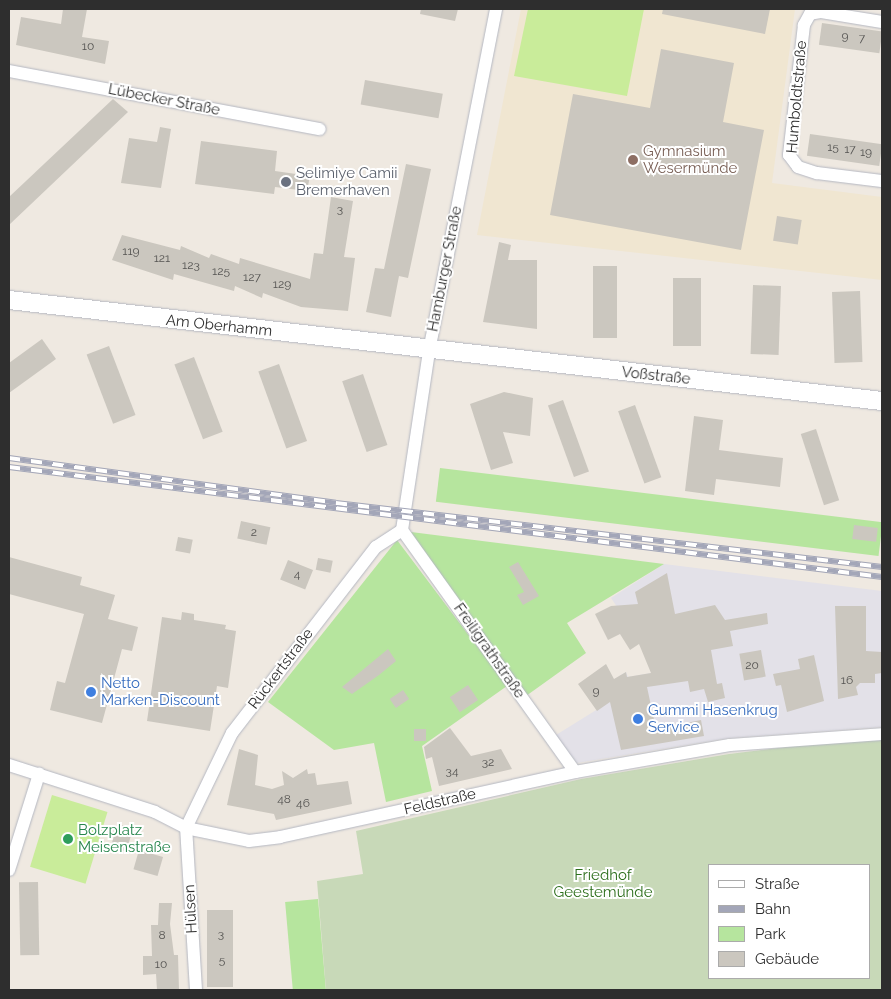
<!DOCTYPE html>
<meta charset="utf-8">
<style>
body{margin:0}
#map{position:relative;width:891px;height:999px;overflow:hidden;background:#efe9e1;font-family:Raleway,sans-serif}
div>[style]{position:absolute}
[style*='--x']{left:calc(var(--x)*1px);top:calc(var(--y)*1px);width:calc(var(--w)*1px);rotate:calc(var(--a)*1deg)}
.industrial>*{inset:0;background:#e3e1e8}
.education>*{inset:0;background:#f0e6d1}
.green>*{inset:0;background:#b6e59e;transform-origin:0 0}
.cemetery>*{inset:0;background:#c8d9b8}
.pitch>*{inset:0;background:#c9ec9a;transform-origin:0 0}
.building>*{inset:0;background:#cbc7bf;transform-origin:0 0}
.roads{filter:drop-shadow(0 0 1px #b4b7c1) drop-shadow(0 0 1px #b4b7c1)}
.street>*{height:12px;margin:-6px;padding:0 6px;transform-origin:6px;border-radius:6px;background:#fff}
.secondary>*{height:18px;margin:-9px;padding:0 9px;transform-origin:9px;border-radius:9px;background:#fff}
.rail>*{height:5.5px;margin-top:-2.75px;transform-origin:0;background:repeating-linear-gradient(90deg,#fff 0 11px,#a3a6b8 0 22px);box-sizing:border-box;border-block:1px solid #a3a6b8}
.dots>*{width:14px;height:14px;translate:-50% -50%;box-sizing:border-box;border:2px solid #fff;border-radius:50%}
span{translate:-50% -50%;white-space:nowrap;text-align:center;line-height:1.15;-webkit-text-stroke:4px #fff;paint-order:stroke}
.number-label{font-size:12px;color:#555452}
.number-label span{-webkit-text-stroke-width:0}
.street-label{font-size:15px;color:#2e2e2e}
.education-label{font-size:15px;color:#785e54}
.left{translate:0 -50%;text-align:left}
.worship-label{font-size:15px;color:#5b616d}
.shop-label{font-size:15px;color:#366cbe}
.leisure-label{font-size:15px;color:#27864d}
.park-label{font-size:15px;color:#2c6e1b}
.frame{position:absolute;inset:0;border:10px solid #2e2e2e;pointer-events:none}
.legend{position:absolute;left:708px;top:864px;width:162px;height:115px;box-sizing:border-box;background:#fff;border:1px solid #ababab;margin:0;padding:6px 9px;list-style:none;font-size:15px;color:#2e2e2e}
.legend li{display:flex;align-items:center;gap:10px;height:25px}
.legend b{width:25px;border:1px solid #ababab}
</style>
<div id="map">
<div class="industrial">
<div style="clip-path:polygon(664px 564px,882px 591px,882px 727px,729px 738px,577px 763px,556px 735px,614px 699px,619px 676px,626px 672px,628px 677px,651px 673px,647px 651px,611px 598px)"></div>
</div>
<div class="education">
<div style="clip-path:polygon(521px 9px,795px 9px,772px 183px,882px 197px,882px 280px,477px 235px)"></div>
</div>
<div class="green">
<div style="left:440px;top:468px;width:446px;height:34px;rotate:7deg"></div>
<div style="clip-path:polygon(411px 532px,664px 564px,567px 623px,586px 653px,526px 696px)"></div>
<div style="clip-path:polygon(397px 540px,507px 686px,422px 746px,432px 791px,386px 802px,374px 743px,334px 750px,268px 702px)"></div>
<div style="left:318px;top:899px;width:91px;height:33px;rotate:85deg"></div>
</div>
<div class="cemetery">
<div style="clip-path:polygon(evenodd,882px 740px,882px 990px,326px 990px,317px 881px,363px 874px,356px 831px,581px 779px,729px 754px,834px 741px,882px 740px,710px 865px,870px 865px,870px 978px,710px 978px,710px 865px)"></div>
</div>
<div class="pitch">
<div style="clip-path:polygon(528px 9px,644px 9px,627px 96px,514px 76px)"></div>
<div style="left:52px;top:795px;width:58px;height:75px;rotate:17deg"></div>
</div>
<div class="building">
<div style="clip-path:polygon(63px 9px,87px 9px,82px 37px,109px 41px,105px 64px,16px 45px,21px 17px,61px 24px)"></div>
<div style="clip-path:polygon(421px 9px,458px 9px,455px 21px,420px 14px)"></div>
<div style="clip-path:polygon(663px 9px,770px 9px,765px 34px,662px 14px)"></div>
<div style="left:822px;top:23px;width:61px;height:22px;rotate:8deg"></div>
<div style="clip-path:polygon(661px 49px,734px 63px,723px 122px,764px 130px,741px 250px,550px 215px,573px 94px,650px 108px)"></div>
<div style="left:365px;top:80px;width:79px;height:25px;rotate:10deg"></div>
<div style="clip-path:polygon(113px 99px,128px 112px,9px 225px,9px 197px)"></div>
<div style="clip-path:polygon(160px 127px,171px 129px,161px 188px,121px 183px,129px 138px,157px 142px)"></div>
<div style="left:810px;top:134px;width:73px;height:22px;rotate:8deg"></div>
<div style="clip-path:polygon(201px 141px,277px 151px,275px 171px,310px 176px,307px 191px,275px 187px,274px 194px,195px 184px)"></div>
<div style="clip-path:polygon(406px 164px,431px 169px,408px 278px,399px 276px,391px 317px,366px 312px,375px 268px,384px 269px)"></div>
<div style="clip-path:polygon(331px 197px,353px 201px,344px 257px,355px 258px,348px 311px,301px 307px,263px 293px,262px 298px,235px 286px,234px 291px,174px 274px,173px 280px,112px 260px,122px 235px,180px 250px,181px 246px,209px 258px,211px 254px,239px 264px,240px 258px,310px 279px,314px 253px,323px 254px)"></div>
<div style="left:777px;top:216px;width:25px;height:25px;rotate:9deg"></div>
<div style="clip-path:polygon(499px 242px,511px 245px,508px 260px,537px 260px,537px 329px,483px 322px)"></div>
<div style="left:593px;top:266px;width:24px;height:72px"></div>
<div style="left:701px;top:278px;width:68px;height:28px;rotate:90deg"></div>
<div style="left:753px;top:285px;width:28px;height:69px;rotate:2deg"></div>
<div style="left:860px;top:291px;width:71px;height:28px;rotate:88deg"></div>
<div style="clip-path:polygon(42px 339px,56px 359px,9px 393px,9px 363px)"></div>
<div style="left:109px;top:346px;width:74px;height:24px;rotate:69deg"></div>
<div style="left:194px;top:357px;width:80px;height:21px;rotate:69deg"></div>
<div style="left:279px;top:364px;width:82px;height:22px;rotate:70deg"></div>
<div style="left:363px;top:374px;width:75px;height:22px;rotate:71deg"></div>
<div style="clip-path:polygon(504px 392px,533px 398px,530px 436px,503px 432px,513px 463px,491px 470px,470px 404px)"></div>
<div style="left:563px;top:400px;width:76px;height:16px;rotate:70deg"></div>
<div style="left:635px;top:405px;width:77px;height:18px;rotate:70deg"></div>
<div style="clip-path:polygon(694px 416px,723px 420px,719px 450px,783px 458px,780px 487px,716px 479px,714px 495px,685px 491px)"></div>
<div style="left:816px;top:429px;width:75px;height:16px;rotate:72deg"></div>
<div style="left:241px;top:521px;width:30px;height:18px;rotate:12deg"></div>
<div style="left:854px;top:525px;width:24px;height:14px;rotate:7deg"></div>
<div style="left:178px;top:537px;width:15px;height:14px;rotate:11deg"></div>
<div style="clip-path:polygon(9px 557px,82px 577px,80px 585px,115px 595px,108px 619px,138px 627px,132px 651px,122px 649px,102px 723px,50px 710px,57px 681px,65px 683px,84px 614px,9px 594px)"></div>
<div style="left:318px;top:558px;width:15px;height:12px;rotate:11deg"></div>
<div style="left:288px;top:560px;width:27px;height:21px;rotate:22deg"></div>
<div style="clip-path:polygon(518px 562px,539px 596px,523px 605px,517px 595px,524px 592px,509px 567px)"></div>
<div style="clip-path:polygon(667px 573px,675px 614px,715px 605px,725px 620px,767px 613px,768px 624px,730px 631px,733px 646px,711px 650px,717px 684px,722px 683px,725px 698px,708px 702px,704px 689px,690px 692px,688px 681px,647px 687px,656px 729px,701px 720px,704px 736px,621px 750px,610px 702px,597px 711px,578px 684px,606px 664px,614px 679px,626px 672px,627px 677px,651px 673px,639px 644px,630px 650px,620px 634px,608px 640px,595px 614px,611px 606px,638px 604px,635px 592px)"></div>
<div style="clip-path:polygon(835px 606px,866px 606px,866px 651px,882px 652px,882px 673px,875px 674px,875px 683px,860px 683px,856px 687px,858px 695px,838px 699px)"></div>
<div style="clip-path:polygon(182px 612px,194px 614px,194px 620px,226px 625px,225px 629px,236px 631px,228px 688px,217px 686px,210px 731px,147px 721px,162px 617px,181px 620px)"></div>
<div style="clip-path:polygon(388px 649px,396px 661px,379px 675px,352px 694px,342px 687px)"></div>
<div style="left:761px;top:650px;width:27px;height:22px;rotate:80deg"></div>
<div style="clip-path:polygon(814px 655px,824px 701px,787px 712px,781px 685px,776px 686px,773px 674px,800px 669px,798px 659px)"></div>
<div style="left:468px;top:685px;width:18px;height:22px;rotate:56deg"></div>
<div style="left:403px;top:690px;width:11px;height:16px;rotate:56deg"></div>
<div style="clip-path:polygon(450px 728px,471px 756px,501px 749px,512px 769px,439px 786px,432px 757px,426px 759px,424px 747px)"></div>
<div style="left:426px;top:729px;width:12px;height:12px;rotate:90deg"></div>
<div style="clip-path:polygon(239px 749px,258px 755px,255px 785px,272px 789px,284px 785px,282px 771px,293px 778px,307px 769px,308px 774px,315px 773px,317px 785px,348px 781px,352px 804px,276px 820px,274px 814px,227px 805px)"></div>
<div style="left:118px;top:824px;width:16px;height:24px;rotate:18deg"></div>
<div style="left:139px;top:850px;width:25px;height:20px;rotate:16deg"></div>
<div style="left:38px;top:882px;width:73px;height:19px;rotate:89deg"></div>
<div style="clip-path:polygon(159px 903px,172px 903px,170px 924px,174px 955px,178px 955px,179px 990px,157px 990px,156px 974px,143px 975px,143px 956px,152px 956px,151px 925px,158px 925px)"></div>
<div style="left:207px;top:910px;width:26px;height:77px"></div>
</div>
<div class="roads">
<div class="street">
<div style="--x:882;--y:22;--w:63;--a:-170.8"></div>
<div style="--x:820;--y:12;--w:10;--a:169"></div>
<div style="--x:810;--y:14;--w:13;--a:119"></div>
<div style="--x:804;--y:25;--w:131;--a:96.6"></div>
<div style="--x:789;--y:155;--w:15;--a:53"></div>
<div style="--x:798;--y:167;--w:20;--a:18"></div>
<div style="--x:817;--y:173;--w:65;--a:7"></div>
<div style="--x:9;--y:71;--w:316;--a:10.6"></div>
<div style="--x:402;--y:530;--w:181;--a:-81.4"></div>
<div style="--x:429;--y:351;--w:349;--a:-78.9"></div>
<div style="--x:402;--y:530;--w:297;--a:54.4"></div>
<div style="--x:9;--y:765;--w:153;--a:17.8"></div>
<div style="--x:155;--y:812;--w:35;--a:27"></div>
<div style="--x:186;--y:828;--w:64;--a:11.7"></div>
<div style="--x:249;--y:841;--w:31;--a:-7"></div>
<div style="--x:280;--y:837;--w:302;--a:-12.4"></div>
<div style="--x:575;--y:772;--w:157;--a:-9.9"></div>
<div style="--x:730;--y:745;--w:152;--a:-4.1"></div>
<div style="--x:9;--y:870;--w:101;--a:-72.6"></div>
<div style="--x:196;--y:990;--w:162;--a:-93.5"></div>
<div style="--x:186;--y:828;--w:106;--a:-64.2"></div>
<div style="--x:232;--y:733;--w:235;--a:-52.3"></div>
<div style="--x:376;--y:547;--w:31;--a:-33"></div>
</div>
<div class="secondary">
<div style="--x:9;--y:300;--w:879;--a:6.6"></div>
</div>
</div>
<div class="rail">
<div style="--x:9;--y:458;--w:330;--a:7.8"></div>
<div style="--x:336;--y:503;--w:550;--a:6.69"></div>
<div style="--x:9;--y:467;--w:880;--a:7.18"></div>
</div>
<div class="dots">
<div style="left:633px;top:160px;background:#8d6e63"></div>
<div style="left:286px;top:182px;background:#6b7280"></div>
<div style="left:91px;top:692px;background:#3f7fe0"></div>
<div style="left:638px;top:719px;background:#3f7fe0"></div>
<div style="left:68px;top:839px;background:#2e9e5b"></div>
</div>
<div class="number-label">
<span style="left:845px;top:37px">9</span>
<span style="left:862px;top:39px">7</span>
<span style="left:88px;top:47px">10</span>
<span style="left:833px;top:148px">15</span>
<span style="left:850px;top:150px">17</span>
<span style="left:866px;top:153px">19</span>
<span style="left:340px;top:210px">3</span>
<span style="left:131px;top:252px">119</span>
<span style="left:162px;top:259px">121</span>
<span style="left:191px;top:266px">123</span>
<span style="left:221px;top:272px">125</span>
<span style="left:252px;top:278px">127</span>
<span style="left:282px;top:285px">129</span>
<span style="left:254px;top:533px">2</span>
<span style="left:297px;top:575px">4</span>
<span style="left:752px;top:666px">20</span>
<span style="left:847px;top:681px">16</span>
<span style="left:596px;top:692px">9</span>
<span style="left:488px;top:763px">32</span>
<span style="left:452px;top:772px">34</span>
<span style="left:284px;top:800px">48</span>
<span style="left:303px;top:804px">46</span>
<span style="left:221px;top:935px">3</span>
<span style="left:162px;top:936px">8</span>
<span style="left:222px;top:961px">5</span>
<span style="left:161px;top:965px">10</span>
</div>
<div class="street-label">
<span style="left:797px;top:97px;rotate:-85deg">Humboldtstraße</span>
<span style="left:164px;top:100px;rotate:11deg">Lübecker Straße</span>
<span style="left:445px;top:269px;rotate:-79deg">Hamburger Straße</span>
<span style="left:219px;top:326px;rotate:6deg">Am Oberhamm</span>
<span style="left:656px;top:376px;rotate:6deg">Voßstraße</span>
<span style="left:489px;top:651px;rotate:55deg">Freiligrathstraße</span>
<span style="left:281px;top:669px;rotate:-53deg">Rückertstraße</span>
<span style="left:440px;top:802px;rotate:-13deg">Feldstraße</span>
<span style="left:191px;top:909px;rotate:-93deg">Hülsen</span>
</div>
<div class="education-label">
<span class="left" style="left:643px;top:160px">Gymnasium<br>Wesermünde</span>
</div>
<div class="worship-label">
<span class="left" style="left:296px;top:182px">Selimiye Camii<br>Bremerhaven</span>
</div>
<div class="shop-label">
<span class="left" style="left:101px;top:692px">Netto<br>Marken-Discount</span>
<span class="left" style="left:648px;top:719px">Gummi Hasenkrug<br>Service</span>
</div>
<div class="leisure-label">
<span class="left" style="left:78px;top:839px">Bolzplatz<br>Meisenstraße</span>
</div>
<div class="park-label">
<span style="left:603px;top:884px">Friedhof<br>Geestemünde</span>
</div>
<div class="frame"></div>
<ul class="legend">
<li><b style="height:6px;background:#fff"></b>Straße</li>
<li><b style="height:6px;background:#a3a6b8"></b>Bahn</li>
<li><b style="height:14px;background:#b6e59e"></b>Park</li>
<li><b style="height:14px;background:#cbc7bf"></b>Gebäude</li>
</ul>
</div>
